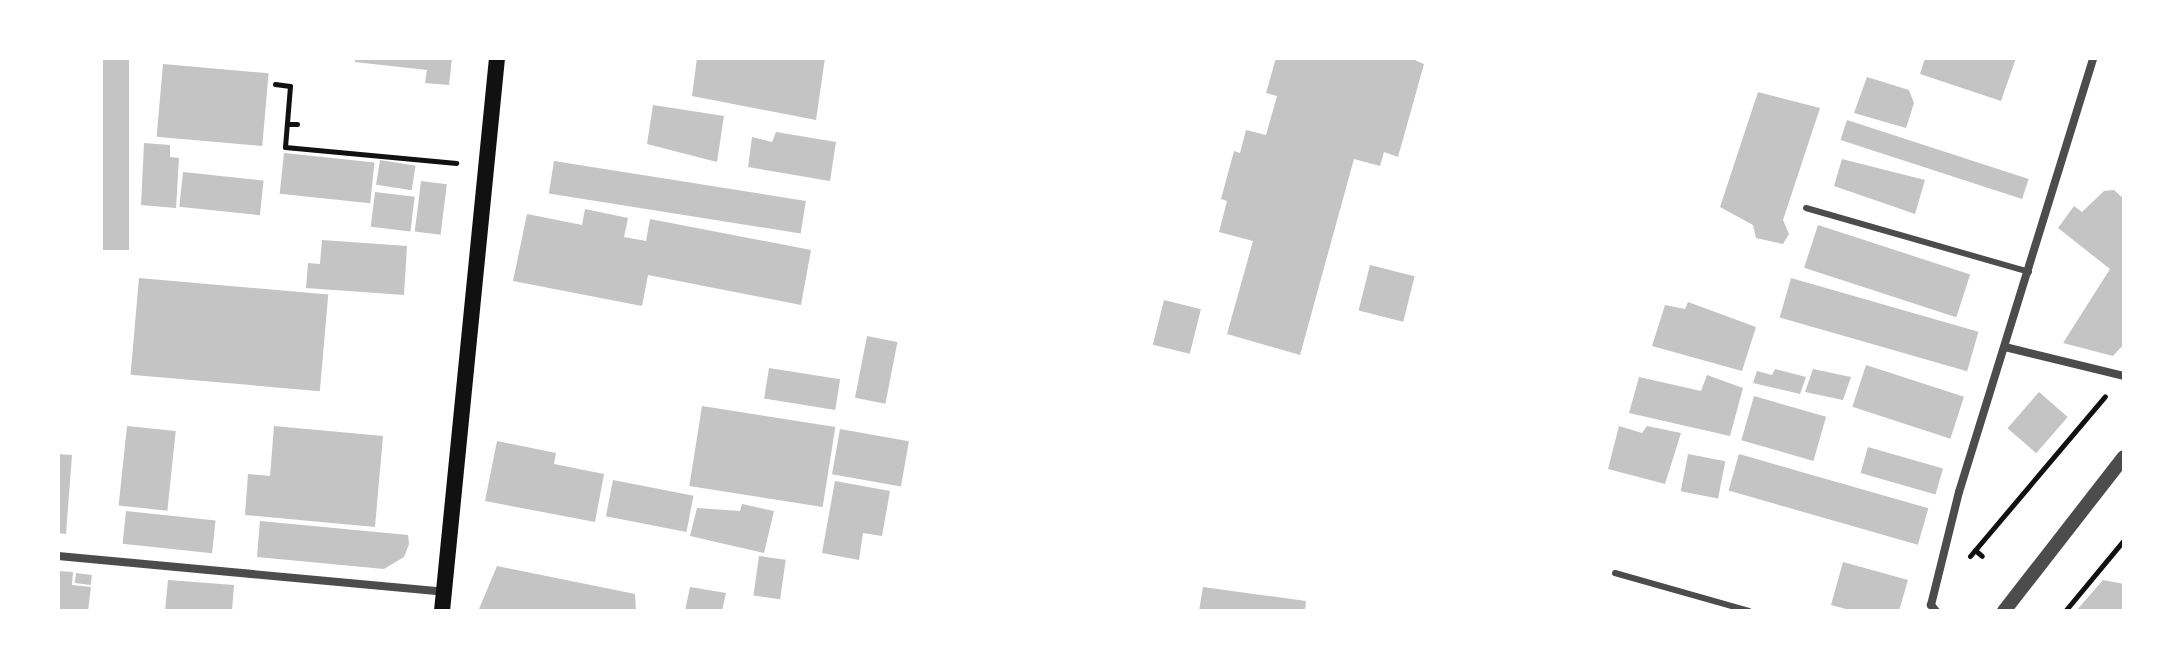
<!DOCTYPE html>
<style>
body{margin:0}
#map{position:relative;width:2182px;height:669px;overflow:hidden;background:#fff;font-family:Figtree,sans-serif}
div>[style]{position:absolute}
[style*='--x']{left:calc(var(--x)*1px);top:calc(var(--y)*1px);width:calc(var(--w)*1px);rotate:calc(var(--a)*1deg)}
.building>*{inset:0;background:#c4c4c4;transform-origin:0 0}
.path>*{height:5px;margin:-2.5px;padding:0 2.5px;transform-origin:2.5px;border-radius:2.5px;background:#111}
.service>*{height:6px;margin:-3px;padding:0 3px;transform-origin:3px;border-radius:3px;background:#4c4c4c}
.minor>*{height:8px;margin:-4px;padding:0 4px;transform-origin:4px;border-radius:4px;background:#4c4c4c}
.tertiary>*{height:14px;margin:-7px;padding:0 7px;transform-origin:7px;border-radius:7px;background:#4c4c4c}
.secondary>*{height:16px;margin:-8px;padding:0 8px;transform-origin:8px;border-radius:8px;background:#111}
span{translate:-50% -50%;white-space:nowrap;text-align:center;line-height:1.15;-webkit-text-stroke:8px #fff;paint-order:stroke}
.frame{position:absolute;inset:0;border:60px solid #fff;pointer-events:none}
</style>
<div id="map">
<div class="building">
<div style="left:103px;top:58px;width:26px;height:192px"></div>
<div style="clip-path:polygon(355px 58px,452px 58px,449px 85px,425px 83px,427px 70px,355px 62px)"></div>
<div style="clip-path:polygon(697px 58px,825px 58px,816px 120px,692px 96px)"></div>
<div style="clip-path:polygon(1276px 58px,1410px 58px,1424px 64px,1398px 157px,1384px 152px,1380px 166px,1354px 159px,1300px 355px,1227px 334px,1253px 241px,1219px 232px,1227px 201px,1221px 199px,1234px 151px,1240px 153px,1246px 130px,1266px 135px,1277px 96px,1266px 93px)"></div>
<div style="clip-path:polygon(1925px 58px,2016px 58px,2001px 101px,1920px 74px)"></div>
<div style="left:163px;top:64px;width:106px;height:73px;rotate:5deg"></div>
<div style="clip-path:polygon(1867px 77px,1909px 90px,1914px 103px,1906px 128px,1854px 113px)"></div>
<div style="clip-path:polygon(1758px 92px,1820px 108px,1783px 220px,1789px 234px,1783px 244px,1756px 238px,1753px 225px,1720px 207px)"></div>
<div style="clip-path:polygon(653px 105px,724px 116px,717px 162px,647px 144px)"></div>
<div style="left:1847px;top:120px;width:191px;height:21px;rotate:18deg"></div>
<div style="clip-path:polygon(776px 132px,836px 142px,830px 181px,748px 167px,752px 137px,772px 142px)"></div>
<div style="clip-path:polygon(144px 143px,170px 145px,170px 157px,179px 158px,176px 208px,141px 205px)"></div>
<div style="left:284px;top:153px;width:91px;height:41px;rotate:6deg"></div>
<div style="clip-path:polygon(1842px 159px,1925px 180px,1915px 214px,1834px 186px)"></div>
<div style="left:380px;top:160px;width:36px;height:25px;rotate:9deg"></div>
<div style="left:554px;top:161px;width:255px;height:33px;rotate:9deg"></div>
<div style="left:183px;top:172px;width:81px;height:35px;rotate:6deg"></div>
<div style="left:421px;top:181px;width:26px;height:51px;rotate:7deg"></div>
<div style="clip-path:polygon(2114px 190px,2124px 199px,2124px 344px,2113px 356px,2063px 343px,2110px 269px,2058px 228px,2074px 206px,2082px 212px,2104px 191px)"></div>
<div style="left:375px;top:192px;width:40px;height:35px;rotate:7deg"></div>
<div style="clip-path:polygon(585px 209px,628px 218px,624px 237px,646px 241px,650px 219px,811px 250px,801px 305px,648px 275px,642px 306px,513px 281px,527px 214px,582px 225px)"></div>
<div style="left:1818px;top:225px;width:160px;height:45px;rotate:18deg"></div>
<div style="clip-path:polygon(322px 240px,407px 246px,404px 295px,306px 288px,308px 263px,320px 264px)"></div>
<div style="left:1370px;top:265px;width:46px;height:47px;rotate:14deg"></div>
<div style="left:139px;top:278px;width:190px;height:97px;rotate:5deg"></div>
<div style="left:1791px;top:278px;width:195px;height:41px;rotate:16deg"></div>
<div style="left:1164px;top:300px;width:38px;height:46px;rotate:14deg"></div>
<div style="clip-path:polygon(1688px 302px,1756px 327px,1742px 371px,1652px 346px,1665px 305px,1685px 309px)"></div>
<div style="left:867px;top:336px;width:31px;height:63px;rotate:11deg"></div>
<div style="left:1866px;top:365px;width:103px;height:44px;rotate:18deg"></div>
<div style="left:769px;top:368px;width:72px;height:31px;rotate:9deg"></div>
<div style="clip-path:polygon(1775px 369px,1806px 377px,1800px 394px,1753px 383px,1757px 371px,1772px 375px)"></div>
<div style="clip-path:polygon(1813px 369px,1851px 377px,1843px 400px,1805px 392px)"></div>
<div style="clip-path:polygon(1707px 375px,1743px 388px,1730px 436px,1629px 413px,1639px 377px,1701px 391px)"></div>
<div style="left:2039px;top:392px;width:38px;height:48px;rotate:41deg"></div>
<div style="left:1754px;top:396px;width:75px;height:46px;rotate:16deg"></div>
<div style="left:702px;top:406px;width:135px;height:81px;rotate:9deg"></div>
<div style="left:127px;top:426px;width:49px;height:80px;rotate:6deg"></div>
<div style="clip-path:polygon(274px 426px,383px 436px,375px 527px,245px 515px,248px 474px,270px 476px)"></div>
<div style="clip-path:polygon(1619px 426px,1642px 433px,1647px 426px,1681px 433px,1665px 484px,1608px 469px)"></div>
<div style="left:840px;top:429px;width:70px;height:46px;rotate:10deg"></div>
<div style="clip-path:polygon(497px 441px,556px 453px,554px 464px,604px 474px,595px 522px,485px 501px)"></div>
<div style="left:1868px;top:447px;width:78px;height:27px;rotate:16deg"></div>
<div style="clip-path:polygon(58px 454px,72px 455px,66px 534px,58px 533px)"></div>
<div style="left:1688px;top:454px;width:38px;height:38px;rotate:11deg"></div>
<div style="left:1739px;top:454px;width:197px;height:38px;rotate:16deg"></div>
<div style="left:613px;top:480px;width:82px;height:37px;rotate:11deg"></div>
<div style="clip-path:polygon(835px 481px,890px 491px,882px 536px,863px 533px,859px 560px,822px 553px)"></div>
<div style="clip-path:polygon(742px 504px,774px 511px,764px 553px,690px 536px,697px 508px,740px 511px)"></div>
<div style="left:126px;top:511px;width:90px;height:33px;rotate:6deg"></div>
<div style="clip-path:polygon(260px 521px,408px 535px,409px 544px,404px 557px,384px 569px,257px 557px)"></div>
<div style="left:759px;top:556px;width:27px;height:40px;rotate:8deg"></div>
<div style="clip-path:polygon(1843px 562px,1908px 580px,1899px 611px,1853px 611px,1831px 605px)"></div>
<div style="clip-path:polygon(497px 566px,635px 594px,636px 611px,479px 609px)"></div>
<div style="clip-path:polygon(58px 571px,73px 572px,72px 585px,91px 587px,88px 611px,58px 611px)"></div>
<div style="left:76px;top:573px;width:16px;height:10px;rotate:7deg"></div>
<div style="clip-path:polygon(168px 580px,234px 585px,232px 611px,165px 611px)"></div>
<div style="clip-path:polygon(2103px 580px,2124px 584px,2124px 611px,2076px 611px)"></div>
<div style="clip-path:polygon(690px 587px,726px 593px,722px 611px,685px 611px)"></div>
<div style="clip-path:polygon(1203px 587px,1306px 601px,1305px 611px,1199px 611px)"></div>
</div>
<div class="path">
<div style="--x:275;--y:84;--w:15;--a:8"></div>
<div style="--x:290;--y:86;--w:61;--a:94.7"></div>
<div style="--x:285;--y:147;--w:172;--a:5.3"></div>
<div style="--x:287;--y:124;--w:10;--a:0"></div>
<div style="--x:1975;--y:550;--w:9;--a:41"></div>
<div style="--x:1970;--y:556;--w:209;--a:-49.8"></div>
<div style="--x:2065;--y:611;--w:92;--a:-50.3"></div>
</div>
<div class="service">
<div style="--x:1806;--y:208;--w:232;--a:16"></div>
<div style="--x:1615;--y:573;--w:139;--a:15.8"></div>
</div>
<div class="minor">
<div style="--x:2005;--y:347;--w:122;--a:13.7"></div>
<div style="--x:58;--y:556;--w:388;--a:5.3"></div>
<div style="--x:1936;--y:611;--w:8;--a:-130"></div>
<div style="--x:1931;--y:605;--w:116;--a:-76.1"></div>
<div style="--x:1959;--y:492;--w:454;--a:-72.8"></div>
</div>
<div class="tertiary">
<div style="--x:2004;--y:611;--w:195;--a:-52.1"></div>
</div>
<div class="secondary">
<div style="--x:442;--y:611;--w:556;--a:-84.32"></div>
</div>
<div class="frame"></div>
</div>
